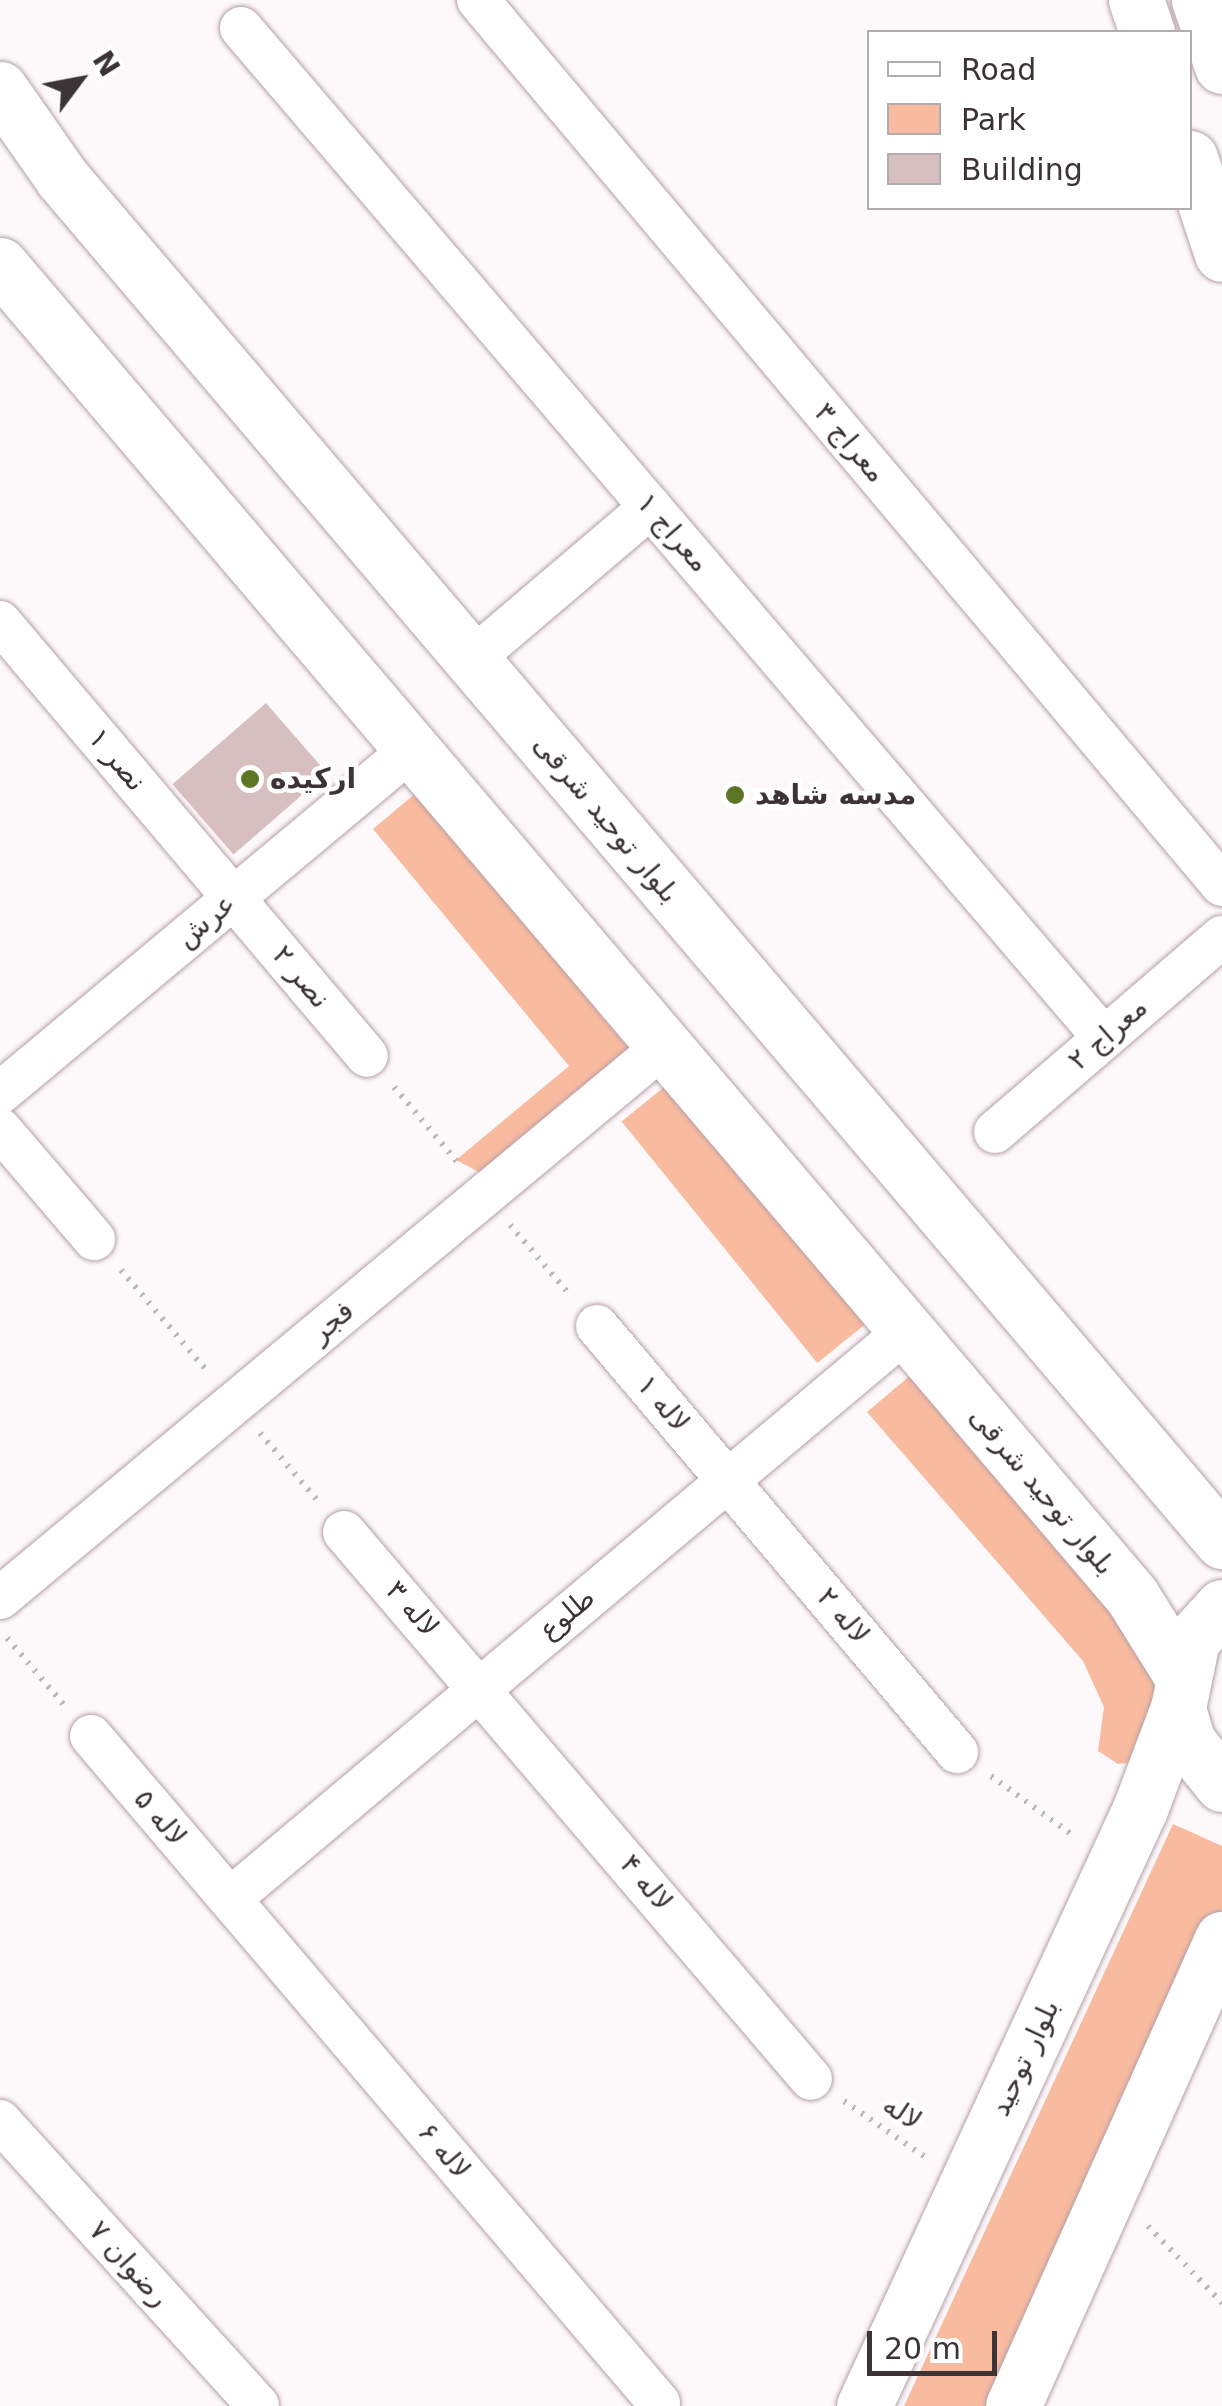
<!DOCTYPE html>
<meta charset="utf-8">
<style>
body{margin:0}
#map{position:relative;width:1222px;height:2406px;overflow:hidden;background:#fdf8fa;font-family:"DejaVu Sans",Vazirmatn,sans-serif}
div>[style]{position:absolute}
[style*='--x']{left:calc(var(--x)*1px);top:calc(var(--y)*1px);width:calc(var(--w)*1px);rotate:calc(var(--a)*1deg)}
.green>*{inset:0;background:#f9bb9f;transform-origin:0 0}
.building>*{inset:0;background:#d8bfbf;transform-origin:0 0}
.path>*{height:6px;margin-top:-3px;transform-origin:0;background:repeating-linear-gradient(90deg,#bdb7b9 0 2.5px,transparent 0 10.5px)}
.roads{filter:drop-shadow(0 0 2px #b59fa8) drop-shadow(0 0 2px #b59fa8)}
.street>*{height:42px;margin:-21px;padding:0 21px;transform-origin:21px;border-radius:21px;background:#fff}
.secondary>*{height:55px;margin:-27.5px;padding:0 27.5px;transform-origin:27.5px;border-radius:27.5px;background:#fff}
.dots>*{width:28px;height:28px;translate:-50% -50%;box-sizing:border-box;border:5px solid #fff;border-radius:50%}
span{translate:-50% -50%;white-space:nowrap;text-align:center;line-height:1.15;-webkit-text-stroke:9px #fff;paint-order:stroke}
.street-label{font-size:28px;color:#3c3337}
.poi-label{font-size:28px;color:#3c3337;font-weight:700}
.left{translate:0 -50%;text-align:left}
.legend{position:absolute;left:867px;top:30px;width:325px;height:180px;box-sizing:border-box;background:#fff;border:2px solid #b1adaf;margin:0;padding:12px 18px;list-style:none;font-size:30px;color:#3c3337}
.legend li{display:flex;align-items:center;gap:20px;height:50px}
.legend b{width:50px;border:2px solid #b1adaf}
.north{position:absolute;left:30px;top:30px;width:100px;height:100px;-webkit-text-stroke:8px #fff;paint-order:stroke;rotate:58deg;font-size:28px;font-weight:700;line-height:40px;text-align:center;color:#3c3337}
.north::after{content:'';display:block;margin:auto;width:35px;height:45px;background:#3c3337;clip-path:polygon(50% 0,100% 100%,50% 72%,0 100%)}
.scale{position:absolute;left:867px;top:2331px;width:130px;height:45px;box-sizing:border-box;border:5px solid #3c3337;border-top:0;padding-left:12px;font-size:30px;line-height:35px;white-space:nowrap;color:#3c3337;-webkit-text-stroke:8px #fff;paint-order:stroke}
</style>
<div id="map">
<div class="green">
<div style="clip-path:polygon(416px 793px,631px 1051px,483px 1174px,456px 1160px,569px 1066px,373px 829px)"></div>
<div style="left:669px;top:1083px;width:311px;height:61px;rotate:51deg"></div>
<div style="clip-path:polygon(912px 1374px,1102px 1588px,1159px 1690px,1141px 1761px,1118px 1764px,1098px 1751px,1104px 1707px,1083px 1661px,867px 1412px)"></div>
<div style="clip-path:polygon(1173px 1824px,1222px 1846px,1222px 1908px,997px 2406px,904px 2406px)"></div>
</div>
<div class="building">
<div style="left:266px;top:703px;width:93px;height:124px;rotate:49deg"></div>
</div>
<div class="path">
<div style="--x:394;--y:1087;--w:102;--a:49.8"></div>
<div style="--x:510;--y:1225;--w:92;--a:49.4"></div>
<div style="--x:121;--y:1270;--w:133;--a:49.6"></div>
<div style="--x:260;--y:1433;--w:88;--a:49.6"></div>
<div style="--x:7;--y:1638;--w:88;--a:49.6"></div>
<div style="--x:991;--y:1776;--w:102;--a:35.9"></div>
<div style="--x:844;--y:2101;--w:102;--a:34.6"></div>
<div style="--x:1148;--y:2226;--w:107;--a:46.1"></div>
</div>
<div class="roads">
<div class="street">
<div style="--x:478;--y:0;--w:1156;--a:49.95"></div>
<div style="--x:241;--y:28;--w:1328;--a:49.49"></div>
<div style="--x:0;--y:622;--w:568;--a:49.78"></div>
<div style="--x:471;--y:660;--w:236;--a:-40.4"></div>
<div style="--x:0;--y:1093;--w:537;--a:-39.86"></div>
<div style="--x:0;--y:1129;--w:145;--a:49.5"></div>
<div style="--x:995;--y:1132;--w:299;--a:-40.7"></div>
<div style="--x:597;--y:1326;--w:558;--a:49.8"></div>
<div style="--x:344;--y:1532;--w:719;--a:49.51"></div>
<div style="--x:0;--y:1598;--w:863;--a:-39.74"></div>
<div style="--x:91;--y:1736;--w:876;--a:49.58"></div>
<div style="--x:230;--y:1899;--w:883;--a:-40.04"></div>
<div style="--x:0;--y:2121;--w:384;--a:47.8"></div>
</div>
<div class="secondary">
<div style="--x:1136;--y:0;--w:34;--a:71"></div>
<div style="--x:1199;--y:0;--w:70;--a:70.8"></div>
<div style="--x:0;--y:89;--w:108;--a:55.1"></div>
<div style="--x:62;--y:178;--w:1790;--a:49.6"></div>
<div style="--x:1190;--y:158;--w:101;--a:71.6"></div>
<div style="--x:0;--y:265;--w:1747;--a:49.62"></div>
<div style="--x:1132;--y:1596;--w:91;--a:58.1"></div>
<div style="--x:1222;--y:1607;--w:45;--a:132.3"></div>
<div style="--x:1192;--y:1640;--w:69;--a:101.6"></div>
<div style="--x:1178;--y:1708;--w:35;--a:74"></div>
<div style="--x:1188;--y:1742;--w:54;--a:51"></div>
<div style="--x:864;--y:2406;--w:658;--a:-65.19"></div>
<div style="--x:1140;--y:1809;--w:108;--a:-69.4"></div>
<div style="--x:1013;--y:2406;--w:512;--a:-65.89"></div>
</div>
</div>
<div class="dots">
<div style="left:250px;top:779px;background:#5c7527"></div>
<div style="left:735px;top:795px;background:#5c7527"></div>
</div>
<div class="street-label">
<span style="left:850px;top:443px;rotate:50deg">معراج ۳</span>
<span style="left:673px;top:533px;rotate:49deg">معراج ۱</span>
<span style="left:117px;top:760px;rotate:50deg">نصر ۱</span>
<span style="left:606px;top:819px;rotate:50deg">بلوار توحید شرقی</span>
<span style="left:206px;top:921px;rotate:-40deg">عرش</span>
<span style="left:301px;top:977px;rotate:50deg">نصر ۲</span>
<span style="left:1108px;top:1034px;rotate:-41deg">معراج ۲</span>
<span style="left:332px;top:1322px;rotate:-40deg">فجر</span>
<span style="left:663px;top:1404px;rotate:50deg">لاله ۱</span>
<span style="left:1042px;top:1491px;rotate:50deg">بلوار توحید شرقی</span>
<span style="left:412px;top:1609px;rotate:49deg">لاله ۳</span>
<span style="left:567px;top:1614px;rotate:-40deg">طلوع</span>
<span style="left:843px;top:1616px;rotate:50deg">لاله ۲</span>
<span style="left:160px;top:1818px;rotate:50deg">لاله ۵</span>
<span style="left:646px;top:1883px;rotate:50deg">لاله ۴</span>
<span style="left:1025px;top:2058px;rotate:-65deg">بلوار توحید</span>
<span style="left:902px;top:2113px;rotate:34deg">لاله</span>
<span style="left:444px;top:2151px;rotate:50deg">لاله ۶</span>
<span style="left:129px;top:2264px;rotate:48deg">رضوان ۷</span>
</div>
<div class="poi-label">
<span class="left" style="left:270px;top:779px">ارکیده</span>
<span class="left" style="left:755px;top:795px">مدسه شاهد</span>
</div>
<ul class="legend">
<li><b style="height:12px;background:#fff"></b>Road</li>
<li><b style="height:28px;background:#f9bb9f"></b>Park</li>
<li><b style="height:28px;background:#d8bfbf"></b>Building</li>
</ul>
<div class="north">N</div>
<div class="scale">20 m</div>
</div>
